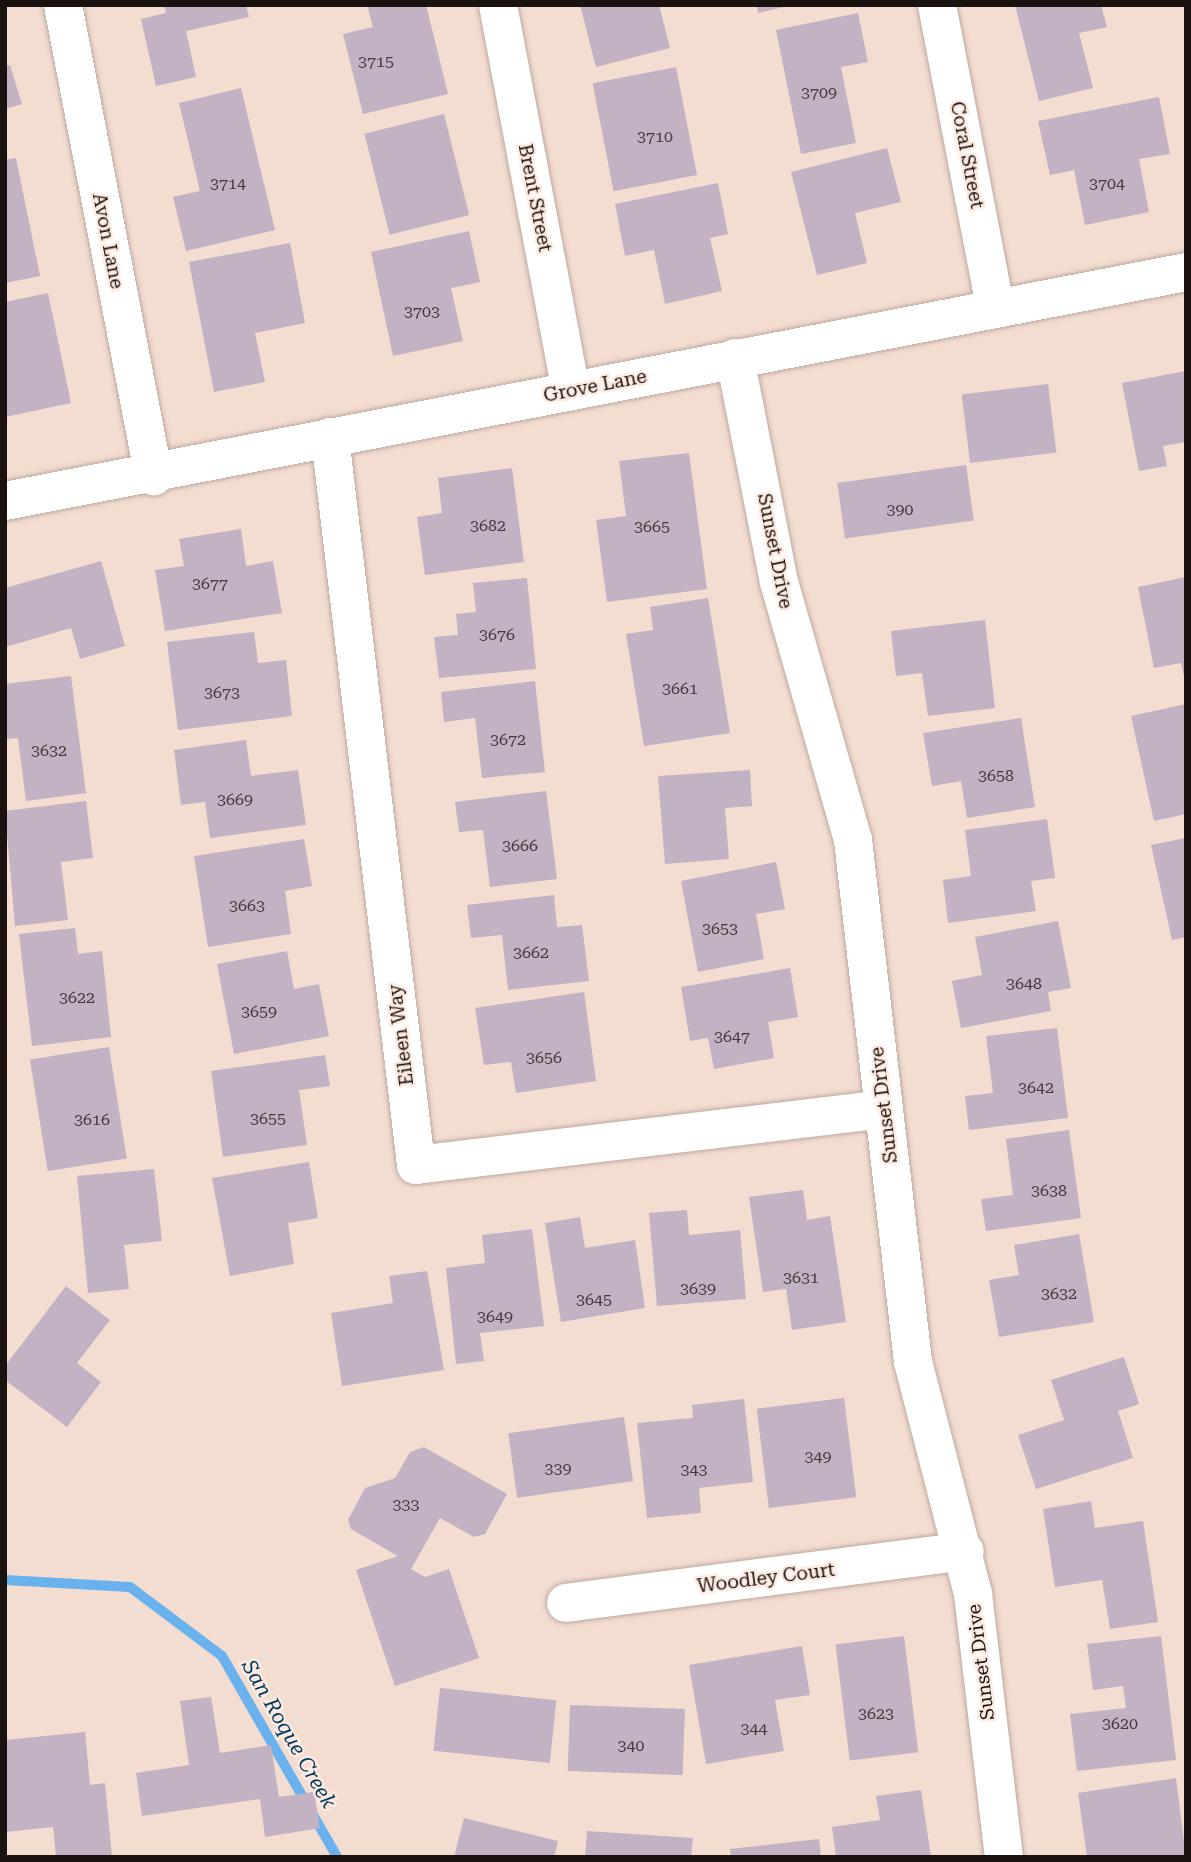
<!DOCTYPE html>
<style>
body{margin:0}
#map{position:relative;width:1191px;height:1862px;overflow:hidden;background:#f3dcd0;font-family:"Roboto Serif",serif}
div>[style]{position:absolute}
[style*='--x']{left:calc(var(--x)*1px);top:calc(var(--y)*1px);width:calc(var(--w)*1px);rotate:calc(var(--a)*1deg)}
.stream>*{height:10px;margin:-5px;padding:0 5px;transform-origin:5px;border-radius:5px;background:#6ab2ed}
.building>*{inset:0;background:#c2b2c3;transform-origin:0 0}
.roads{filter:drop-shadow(0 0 2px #bfa99e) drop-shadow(0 0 2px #bfa99e)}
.minor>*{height:38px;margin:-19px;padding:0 19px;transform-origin:19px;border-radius:19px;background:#fff}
span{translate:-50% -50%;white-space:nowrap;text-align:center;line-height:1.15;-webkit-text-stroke:5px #fdeae1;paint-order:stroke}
.number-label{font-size:16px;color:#443a3b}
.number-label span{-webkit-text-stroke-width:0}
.street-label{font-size:19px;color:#1a120e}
.water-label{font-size:21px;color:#00395e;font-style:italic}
.frame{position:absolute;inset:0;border:7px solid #1a120e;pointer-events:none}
</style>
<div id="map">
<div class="stream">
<div style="--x:5;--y:1580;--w:125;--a:3.2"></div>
<div style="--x:130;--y:1587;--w:115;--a:36.9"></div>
<div style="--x:222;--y:1656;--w:232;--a:60.2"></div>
</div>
<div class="building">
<div style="clip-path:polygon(164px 5px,246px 5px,249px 17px,186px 31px,196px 77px,156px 86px,141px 19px,166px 13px)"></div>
<div style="clip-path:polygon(367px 5px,426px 5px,448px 94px,363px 114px,343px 34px,373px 27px)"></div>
<div style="clip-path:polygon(580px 5px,659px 5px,670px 48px,596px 67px)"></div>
<div style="clip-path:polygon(757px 5px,788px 5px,788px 6px,758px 13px)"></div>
<div style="clip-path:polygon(1015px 5px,1101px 5px,1107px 27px,1079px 33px,1093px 88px,1039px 101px)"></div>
<div style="clip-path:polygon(858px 13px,868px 62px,841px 67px,856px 143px,801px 154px,776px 30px)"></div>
<div style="clip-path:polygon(10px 65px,22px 104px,5px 109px,5px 66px)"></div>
<div style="left:676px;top:67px;width:110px;height:85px;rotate:79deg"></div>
<div style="clip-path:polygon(241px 88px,275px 230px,186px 251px,173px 197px,200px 191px,179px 103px)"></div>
<div style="clip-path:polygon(1159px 97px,1170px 154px,1139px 159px,1149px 212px,1085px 225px,1074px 170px,1050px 175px,1038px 121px)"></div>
<div style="left:444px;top:114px;width:104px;height:82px;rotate:76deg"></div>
<div style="clip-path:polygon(887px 148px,901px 202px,855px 213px,867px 263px,817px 275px,791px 172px)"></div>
<div style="clip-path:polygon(16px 158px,40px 276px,5px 283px,5px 160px)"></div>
<div style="clip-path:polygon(718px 183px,728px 234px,710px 238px,722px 291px,665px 304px,654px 250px,625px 256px,615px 204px)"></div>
<div style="clip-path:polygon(469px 231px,480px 282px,451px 288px,463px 341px,393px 356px,371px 252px)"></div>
<div style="clip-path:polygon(290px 243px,305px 323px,255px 333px,265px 382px,214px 392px,189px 262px)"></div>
<div style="clip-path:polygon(48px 293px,71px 403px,5px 417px,5px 302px)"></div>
<div style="clip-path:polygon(1186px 371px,1186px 442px,1163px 446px,1167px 466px,1139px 471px,1122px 383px)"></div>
<div style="left:1048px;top:384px;width:69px;height:87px;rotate:83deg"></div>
<div style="clip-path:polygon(689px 453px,707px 589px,607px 602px,596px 520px,626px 516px,619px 461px)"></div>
<div style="left:966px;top:465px;width:56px;height:130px;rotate:82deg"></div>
<div style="clip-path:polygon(512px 468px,524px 562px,425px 575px,417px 517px,442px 513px,438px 478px)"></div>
<div style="clip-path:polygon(241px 529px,246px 566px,273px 561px,282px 613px,165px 631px,155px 570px,184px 566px,179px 539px)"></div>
<div style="clip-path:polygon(101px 561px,125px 646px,80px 659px,71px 628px,5px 647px,5px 588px)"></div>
<div style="clip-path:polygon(1186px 577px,1186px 681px,1185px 681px,1181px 663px,1154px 668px,1138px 587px)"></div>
<div style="clip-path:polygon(527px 578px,536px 669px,439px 678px,434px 637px,458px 635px,456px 614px,476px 612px,473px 583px)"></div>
<div style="clip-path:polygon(708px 598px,730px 733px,644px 746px,626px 634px,653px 630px,650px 607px)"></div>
<div style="clip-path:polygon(985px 620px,995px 708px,928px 716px,922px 673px,896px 676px,891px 631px)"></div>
<div style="clip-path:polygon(254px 632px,258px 663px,286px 660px,292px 716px,178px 730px,167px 642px)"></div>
<div style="clip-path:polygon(71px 676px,86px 793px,26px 801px,18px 738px,5px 739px,5px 684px)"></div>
<div style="clip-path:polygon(535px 681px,545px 772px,482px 778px,475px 718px,444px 722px,441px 692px)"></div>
<div style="clip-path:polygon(1186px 704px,1186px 814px,1154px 821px,1131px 716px)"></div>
<div style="clip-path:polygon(1021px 718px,1035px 807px,967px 818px,961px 781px,932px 786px,923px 733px)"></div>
<div style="clip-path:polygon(246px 740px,251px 776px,298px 770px,306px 825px,210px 838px,205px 802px,181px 805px,174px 750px)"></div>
<div style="clip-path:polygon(750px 770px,752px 806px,725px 808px,729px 859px,665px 864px,658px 776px)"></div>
<div style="clip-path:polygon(546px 791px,557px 879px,490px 887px,483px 830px,459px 832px,455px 802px)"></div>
<div style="clip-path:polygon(86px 801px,93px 858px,61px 862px,68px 920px,15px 926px,5px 811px)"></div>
<div style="clip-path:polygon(1047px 819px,1055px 878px,1031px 881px,1036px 911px,948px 923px,943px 880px,971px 876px,965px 830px)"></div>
<div style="clip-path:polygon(1186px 838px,1186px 937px,1172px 940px,1151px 845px)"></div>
<div style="clip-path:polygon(304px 839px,312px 886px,285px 891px,291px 934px,208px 947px,194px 856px)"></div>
<div style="clip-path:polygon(776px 862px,785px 909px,756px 914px,764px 959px,698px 972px,681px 881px)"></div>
<div style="clip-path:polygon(554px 895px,557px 927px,582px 925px,589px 981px,508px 990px,502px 935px,471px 938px,467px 905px)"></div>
<div style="clip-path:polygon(1058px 921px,1071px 988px,1048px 992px,1051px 1011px,961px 1028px,952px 981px,982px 975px,975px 937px)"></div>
<div style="clip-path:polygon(75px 928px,78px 954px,102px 951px,111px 1037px,32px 1046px,19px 934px)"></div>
<div style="clip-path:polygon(287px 951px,294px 989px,319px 984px,329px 1036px,234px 1054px,217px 964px)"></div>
<div style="clip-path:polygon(790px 968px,798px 1017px,768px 1022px,774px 1058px,714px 1069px,708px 1038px,690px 1041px,681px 987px)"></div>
<div style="clip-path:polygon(584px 992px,596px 1081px,516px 1093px,511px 1062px,484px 1065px,475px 1008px)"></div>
<div style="clip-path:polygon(1057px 1028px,1068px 1118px,969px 1130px,965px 1096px,993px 1093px,986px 1036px)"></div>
<div style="left:109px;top:1047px;width:113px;height:80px;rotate:81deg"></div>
<div style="clip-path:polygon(325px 1055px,330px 1086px,299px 1090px,307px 1145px,223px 1157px,211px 1071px)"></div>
<div style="clip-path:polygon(1069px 1130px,1081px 1218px,986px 1231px,981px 1199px,1013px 1195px,1006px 1139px)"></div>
<div style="clip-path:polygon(309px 1162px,318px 1218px,288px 1223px,294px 1264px,230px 1276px,212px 1178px)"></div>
<div style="clip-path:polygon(154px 1169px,162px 1241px,124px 1245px,129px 1289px,88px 1293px,77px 1176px)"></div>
<div style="clip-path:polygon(803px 1190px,807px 1220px,830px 1216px,846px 1322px,792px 1330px,786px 1289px,763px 1292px,749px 1197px)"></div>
<div style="clip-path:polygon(687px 1210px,689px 1235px,740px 1230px,746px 1299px,657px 1306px,649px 1213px)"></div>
<div style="clip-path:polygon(580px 1217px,585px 1248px,635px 1240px,645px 1308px,561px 1322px,545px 1223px)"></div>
<div style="clip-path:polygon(532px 1229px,544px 1326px,480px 1333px,484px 1361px,456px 1364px,446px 1268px,485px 1263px,482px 1235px)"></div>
<div style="clip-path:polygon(1079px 1234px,1094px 1322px,999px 1337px,989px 1280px,1019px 1275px,1014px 1245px)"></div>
<div style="clip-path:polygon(427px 1271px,444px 1370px,342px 1386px,331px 1313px,393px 1303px,389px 1276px)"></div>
<div style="clip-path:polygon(66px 1286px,110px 1320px,77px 1363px,101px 1382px,67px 1427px,5px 1380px,5px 1366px)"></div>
<div style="clip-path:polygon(1124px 1357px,1139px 1404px,1118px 1411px,1133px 1458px,1036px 1489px,1018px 1435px,1064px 1420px,1051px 1380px)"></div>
<div style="left:844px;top:1398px;width:100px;height:88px;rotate:83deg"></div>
<div style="clip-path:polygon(744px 1399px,753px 1482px,699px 1488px,701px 1513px,647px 1518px,637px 1423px,693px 1418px,692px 1405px)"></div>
<div style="left:624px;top:1417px;width:65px;height:117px;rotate:82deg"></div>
<div style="clip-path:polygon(424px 1447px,507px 1494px,485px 1534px,474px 1537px,440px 1518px,411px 1569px,425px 1577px,449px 1569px,479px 1658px,395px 1686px,356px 1570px,398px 1556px,351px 1529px,348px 1520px,365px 1488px,395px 1478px,410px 1452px)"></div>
<div style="clip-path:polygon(1091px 1501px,1095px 1528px,1143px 1521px,1158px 1622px,1110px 1629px,1102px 1580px,1055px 1587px,1043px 1509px)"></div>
<div style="left:904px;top:1636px;width:117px;height:69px;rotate:83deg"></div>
<div style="clip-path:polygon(1161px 1636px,1176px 1760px,1077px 1771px,1070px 1714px,1126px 1708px,1123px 1686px,1093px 1690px,1087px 1644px)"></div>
<div style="clip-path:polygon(802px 1646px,810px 1695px,775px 1700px,784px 1751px,706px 1764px,689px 1665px)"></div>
<div style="left:440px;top:1688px;width:117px;height:63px;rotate:6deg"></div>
<div style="clip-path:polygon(211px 1697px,220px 1753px,271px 1745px,279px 1797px,314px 1792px,320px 1828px,265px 1837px,260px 1799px,142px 1816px,136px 1773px,189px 1765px,180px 1701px)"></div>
<div style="left:570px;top:1705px;width:115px;height:66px;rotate:2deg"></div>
<div style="clip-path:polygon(85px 1732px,90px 1785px,105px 1783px,112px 1857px,56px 1857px,53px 1827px,5px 1832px,5px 1740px)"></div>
<div style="clip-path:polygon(1176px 1778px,1186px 1857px,1087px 1857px,1078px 1793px)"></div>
<div style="clip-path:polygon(921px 1790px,931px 1857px,836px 1857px,832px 1827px,880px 1820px,876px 1796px)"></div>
<div style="clip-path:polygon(464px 1818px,558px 1841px,554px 1857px,454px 1857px)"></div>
<div style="clip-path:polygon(587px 1831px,693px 1838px,691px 1857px,585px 1857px)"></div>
<div style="clip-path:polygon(819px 1839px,821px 1857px,731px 1857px,730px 1849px)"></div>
</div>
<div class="roads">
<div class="minor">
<div style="--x:63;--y:5;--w:480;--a:79.1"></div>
<div style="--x:498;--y:5;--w:392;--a:79.3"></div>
<div style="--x:937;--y:5;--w:307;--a:79.1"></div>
<div style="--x:735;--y:358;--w:228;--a:78.9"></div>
<div style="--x:779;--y:582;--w:268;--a:74"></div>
<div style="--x:853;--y:840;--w:525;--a:83.44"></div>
<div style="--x:913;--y:1362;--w:240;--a:75.5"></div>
<div style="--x:973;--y:1594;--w:265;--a:83.3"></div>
<div style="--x:330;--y:437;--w:733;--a:83.26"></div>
<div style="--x:416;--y:1165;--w:471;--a:-6.8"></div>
<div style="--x:5;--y:501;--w:1203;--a:-10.97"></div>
<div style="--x:566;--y:1603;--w:402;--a:-7.4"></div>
</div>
</div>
<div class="number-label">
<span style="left:376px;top:62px">3715</span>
<span style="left:819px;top:93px">3709</span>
<span style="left:655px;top:137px">3710</span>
<span style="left:228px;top:184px">3714</span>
<span style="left:1107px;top:184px">3704</span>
<span style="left:422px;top:312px">3703</span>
<span style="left:900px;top:510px">390</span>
<span style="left:488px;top:526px">3682</span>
<span style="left:652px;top:527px">3665</span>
<span style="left:210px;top:584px">3677</span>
<span style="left:497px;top:635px">3676</span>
<span style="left:680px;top:689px">3661</span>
<span style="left:222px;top:693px">3673</span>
<span style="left:508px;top:740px">3672</span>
<span style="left:49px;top:751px">3632</span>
<span style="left:996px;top:776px">3658</span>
<span style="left:235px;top:800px">3669</span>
<span style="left:520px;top:846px">3666</span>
<span style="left:247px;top:906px">3663</span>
<span style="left:720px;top:929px">3653</span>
<span style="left:531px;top:953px">3662</span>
<span style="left:1024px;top:984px">3648</span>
<span style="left:77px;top:998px">3622</span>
<span style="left:259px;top:1012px">3659</span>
<span style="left:732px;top:1037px">3647</span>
<span style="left:544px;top:1058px">3656</span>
<span style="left:1036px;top:1088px">3642</span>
<span style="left:268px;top:1119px">3655</span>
<span style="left:92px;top:1120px">3616</span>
<span style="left:1049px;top:1191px">3638</span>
<span style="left:801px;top:1278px">3631</span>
<span style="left:698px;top:1289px">3639</span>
<span style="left:1059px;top:1294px">3632</span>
<span style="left:594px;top:1300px">3645</span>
<span style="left:495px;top:1317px">3649</span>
<span style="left:818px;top:1457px">349</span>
<span style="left:558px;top:1469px">339</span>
<span style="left:694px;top:1470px">343</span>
<span style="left:406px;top:1505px">333</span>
<span style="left:876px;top:1714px">3623</span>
<span style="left:1120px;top:1724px">3620</span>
<span style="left:754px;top:1729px">344</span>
<span style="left:631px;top:1746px">340</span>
</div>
<div class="street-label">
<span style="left:967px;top:155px;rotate:79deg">Coral Street</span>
<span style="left:535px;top:198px;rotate:79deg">Brent Street</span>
<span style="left:108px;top:241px;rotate:79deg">Avon Lane</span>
<span style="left:595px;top:386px;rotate:-11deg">Grove Lane</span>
<span style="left:775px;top:551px;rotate:79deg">Sunset Drive</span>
<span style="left:401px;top:1035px;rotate:-97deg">Eileen Way</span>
<span style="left:884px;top:1105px;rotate:-97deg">Sunset Drive</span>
<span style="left:766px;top:1578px;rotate:-7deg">Woodley Court</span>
<span style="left:981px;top:1662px;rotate:-97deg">Sunset Drive</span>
</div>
<div class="water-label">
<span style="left:289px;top:1734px;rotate:60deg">San Roque Creek</span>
</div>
<div class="frame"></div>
</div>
